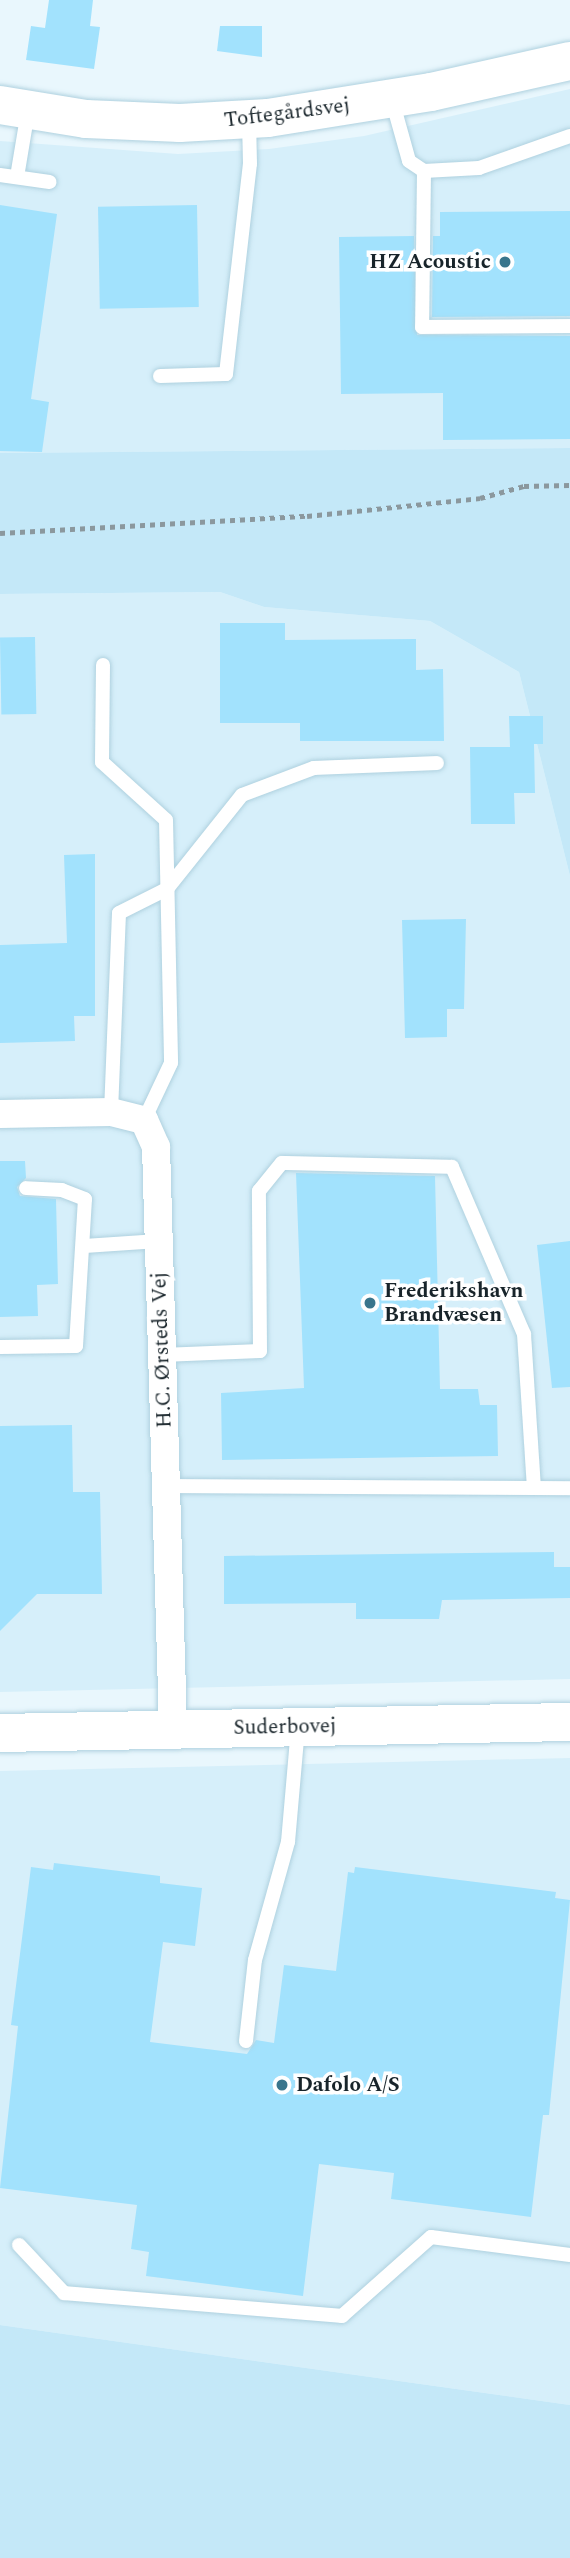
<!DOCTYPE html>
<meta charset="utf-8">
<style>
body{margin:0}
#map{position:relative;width:570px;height:2558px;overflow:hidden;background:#e9f7fd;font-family:Spectral,serif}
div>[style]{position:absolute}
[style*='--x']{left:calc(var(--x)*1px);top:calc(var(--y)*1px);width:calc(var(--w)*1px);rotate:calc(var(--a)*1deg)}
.built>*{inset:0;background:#d6effa}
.green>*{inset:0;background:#c4e8f8}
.building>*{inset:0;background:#a2e2fd;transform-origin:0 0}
.path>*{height:4.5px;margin-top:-2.25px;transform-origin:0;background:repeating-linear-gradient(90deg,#8b989e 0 5px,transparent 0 10px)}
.roads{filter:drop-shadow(0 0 2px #afd1df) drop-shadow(0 0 2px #afd1df)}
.lane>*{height:14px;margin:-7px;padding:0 7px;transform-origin:7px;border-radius:7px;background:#fff}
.street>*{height:28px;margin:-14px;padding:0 14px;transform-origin:14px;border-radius:14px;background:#fff}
.secondary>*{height:38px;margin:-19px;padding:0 19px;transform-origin:19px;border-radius:19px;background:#fff}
.dots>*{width:19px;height:19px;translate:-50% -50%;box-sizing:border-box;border:4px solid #fff;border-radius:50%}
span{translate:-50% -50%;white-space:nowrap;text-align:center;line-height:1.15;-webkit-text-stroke:7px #fff;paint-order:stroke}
.street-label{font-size:21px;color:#18242a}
.poi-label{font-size:21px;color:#18242a;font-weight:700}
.right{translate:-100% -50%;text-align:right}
.left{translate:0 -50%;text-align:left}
</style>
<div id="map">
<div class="built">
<div style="clip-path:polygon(570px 89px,570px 448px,0 453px,0 141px,178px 154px,269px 149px,364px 136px)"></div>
<div style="clip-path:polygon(220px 592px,264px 607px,430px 621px,519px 672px,570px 876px,570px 1679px,0 1692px,0 594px)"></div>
<div style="clip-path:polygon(570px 1758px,570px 2405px,0 2325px,0 1771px)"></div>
</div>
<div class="green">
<div style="clip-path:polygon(570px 448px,570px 876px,519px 672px,430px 621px,264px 607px,220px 592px,0 594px,0 453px)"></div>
<div style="clip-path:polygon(0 2325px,570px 2405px,570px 2558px,0 2558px)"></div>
</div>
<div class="building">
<div style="clip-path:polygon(49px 0,93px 0,90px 26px,100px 27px,94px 69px,26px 60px,31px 26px,45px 28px)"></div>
<div style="clip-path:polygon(220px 26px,262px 26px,262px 57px,217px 51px)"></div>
<div style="clip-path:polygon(0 205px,57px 214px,31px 399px,49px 402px,42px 452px,0 451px)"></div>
<div style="left:197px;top:205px;width:102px;height:99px;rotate:89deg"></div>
<div style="clip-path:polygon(570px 211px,570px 316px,432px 317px,433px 236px,440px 236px,440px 212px)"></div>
<div style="clip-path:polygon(414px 236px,417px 335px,570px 336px,570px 439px,443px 440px,443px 393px,341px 394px,339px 237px)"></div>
<div style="clip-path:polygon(220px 623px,285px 623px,285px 640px,416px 639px,416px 670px,443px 669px,444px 741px,300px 741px,300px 723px,220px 723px)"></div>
<div style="left:35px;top:637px;width:77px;height:35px;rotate:89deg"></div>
<div style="clip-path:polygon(509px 716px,543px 716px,543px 744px,534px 744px,535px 793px,514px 793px,515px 824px,471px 824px,470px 747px,510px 747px)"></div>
<div style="clip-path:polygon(95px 854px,95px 1016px,74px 1016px,75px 1041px,0 1043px,0 945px,67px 943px,64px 855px)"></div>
<div style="clip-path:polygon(466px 919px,464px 1009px,447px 1009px,447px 1037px,405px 1038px,402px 920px)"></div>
<div style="clip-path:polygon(0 1161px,25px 1161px,26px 1178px,17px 1187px,20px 1196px,56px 1199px,58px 1284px,37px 1285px,38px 1316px,0 1317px)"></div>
<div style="clip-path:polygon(296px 1173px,435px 1176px,440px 1389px,478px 1389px,480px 1405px,497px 1405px,498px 1456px,222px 1460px,221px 1393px,304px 1388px)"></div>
<div style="clip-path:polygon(570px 1241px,570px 1387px,552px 1388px,537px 1245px)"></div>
<div style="clip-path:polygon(72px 1425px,73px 1492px,100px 1492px,102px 1594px,37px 1594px,0 1631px,0 1426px)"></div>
<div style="clip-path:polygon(554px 1552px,554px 1567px,570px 1567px,570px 1598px,442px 1600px,439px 1619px,356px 1619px,356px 1603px,224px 1604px,224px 1556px)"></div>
<div style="clip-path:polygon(54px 1863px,160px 1876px,160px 1883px,202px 1888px,195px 1946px,163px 1942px,150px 2042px,247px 2054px,256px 2040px,274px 2043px,284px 1965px,336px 1971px,348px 1872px,354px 1873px,355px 1867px,556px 1892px,555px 1898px,570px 1900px,549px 2115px,543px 2115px,531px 2217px,391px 2199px,394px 2173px,319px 2164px,303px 2296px,146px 2276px,149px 2252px,131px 2249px,137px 2205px,0 2188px,18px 2026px,11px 2025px,31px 1867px,53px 1870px)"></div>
</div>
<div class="path">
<div style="--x:0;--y:533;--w:307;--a:-3.2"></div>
<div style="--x:307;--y:516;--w:174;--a:-5.9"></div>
<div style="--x:480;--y:498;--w:46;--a:-15.3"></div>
<div style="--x:524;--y:486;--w:46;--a:-1.2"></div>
</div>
<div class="roads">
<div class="lane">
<div style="--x:392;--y:100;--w:63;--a:74.4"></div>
<div style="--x:409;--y:161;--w:18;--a:34"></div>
<div style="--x:424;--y:171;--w:55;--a:-3.1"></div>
<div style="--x:479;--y:168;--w:96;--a:-19.4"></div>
<div style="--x:424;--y:171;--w:156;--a:90.7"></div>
<div style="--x:422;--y:327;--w:148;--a:-0.4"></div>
<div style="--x:0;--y:175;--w:50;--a:8"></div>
<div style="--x:17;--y:177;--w:67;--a:-80.5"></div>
<div style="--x:160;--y:376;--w:66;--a:-1.7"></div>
<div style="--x:226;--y:374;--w:211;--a:-83.5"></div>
<div style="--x:250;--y:164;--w:43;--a:-91.3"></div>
<div style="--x:103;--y:665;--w:97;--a:90.6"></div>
<div style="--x:102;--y:762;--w:86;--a:42.2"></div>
<div style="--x:166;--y:820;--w:243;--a:88.8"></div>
<div style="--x:171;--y:1063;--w:63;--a:115.3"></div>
<div style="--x:111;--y:1112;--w:199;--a:-87.7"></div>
<div style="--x:119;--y:913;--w:54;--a:-26.6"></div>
<div style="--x:167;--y:889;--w:120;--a:-51.4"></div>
<div style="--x:242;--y:795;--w:77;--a:-20.6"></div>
<div style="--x:314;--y:768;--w:123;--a:-2.3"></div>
<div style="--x:84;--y:1246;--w:75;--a:-3.8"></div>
<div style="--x:0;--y:1347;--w:76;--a:-0.8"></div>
<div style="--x:76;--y:1346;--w:147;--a:-86.5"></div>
<div style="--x:85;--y:1199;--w:25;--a:-159"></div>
<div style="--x:62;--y:1190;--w:36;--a:-177"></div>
<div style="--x:162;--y:1355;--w:98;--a:-2.3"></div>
<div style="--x:260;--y:1351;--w:160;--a:-90.4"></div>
<div style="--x:259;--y:1191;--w:36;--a:-51"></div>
<div style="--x:282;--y:1163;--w:170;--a:1.3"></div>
<div style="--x:452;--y:1167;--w:182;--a:66.7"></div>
<div style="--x:524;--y:1334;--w:154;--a:86.3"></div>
<div style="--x:166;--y:1486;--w:404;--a:0.3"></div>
<div style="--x:246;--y:2041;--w:81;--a:-83.7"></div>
<div style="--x:255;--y:1960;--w:123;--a:-74.4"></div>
<div style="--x:288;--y:1842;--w:114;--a:-85"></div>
<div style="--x:19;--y:2245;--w:66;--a:46.8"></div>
<div style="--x:64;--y:2293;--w:279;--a:4.7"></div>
<div style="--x:342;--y:2316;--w:119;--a:-41.6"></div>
<div style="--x:431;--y:2237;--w:140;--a:7.4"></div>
</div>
<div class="street">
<div style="--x:0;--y:1114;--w:111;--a:-1"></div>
<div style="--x:111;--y:1112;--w:34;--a:14"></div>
<div style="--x:144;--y:1120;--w:30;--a:66"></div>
<div style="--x:156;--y:1147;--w:581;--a:88.32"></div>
</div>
<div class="secondary">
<div style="--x:0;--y:105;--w:87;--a:9.2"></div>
<div style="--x:86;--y:119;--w:94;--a:2.4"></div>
<div style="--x:180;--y:123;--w:88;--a:-3.3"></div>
<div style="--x:268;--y:118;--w:165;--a:-9.1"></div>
<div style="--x:431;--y:92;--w:142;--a:-12.6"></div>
<div style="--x:0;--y:1733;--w:570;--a:-1.11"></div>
</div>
</div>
<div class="dots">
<div style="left:505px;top:262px;background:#39758c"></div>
<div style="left:370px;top:1303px;background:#39758c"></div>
<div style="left:282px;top:2085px;background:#39758c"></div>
</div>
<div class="street-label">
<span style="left:287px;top:113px;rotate:-7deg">Toftegårdsvej</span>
<span style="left:162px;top:1350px;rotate:-92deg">H.C. Ørsteds Vej</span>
<span style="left:285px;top:1727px;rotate:-1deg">Suderbovej</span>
</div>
<div class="poi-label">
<span class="right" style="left:491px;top:262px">HZ Acoustic</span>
<span class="left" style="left:384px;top:1303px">Frederikshavn<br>Brandvæsen</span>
<span class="left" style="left:296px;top:2085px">Dafolo A/S</span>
</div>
</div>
